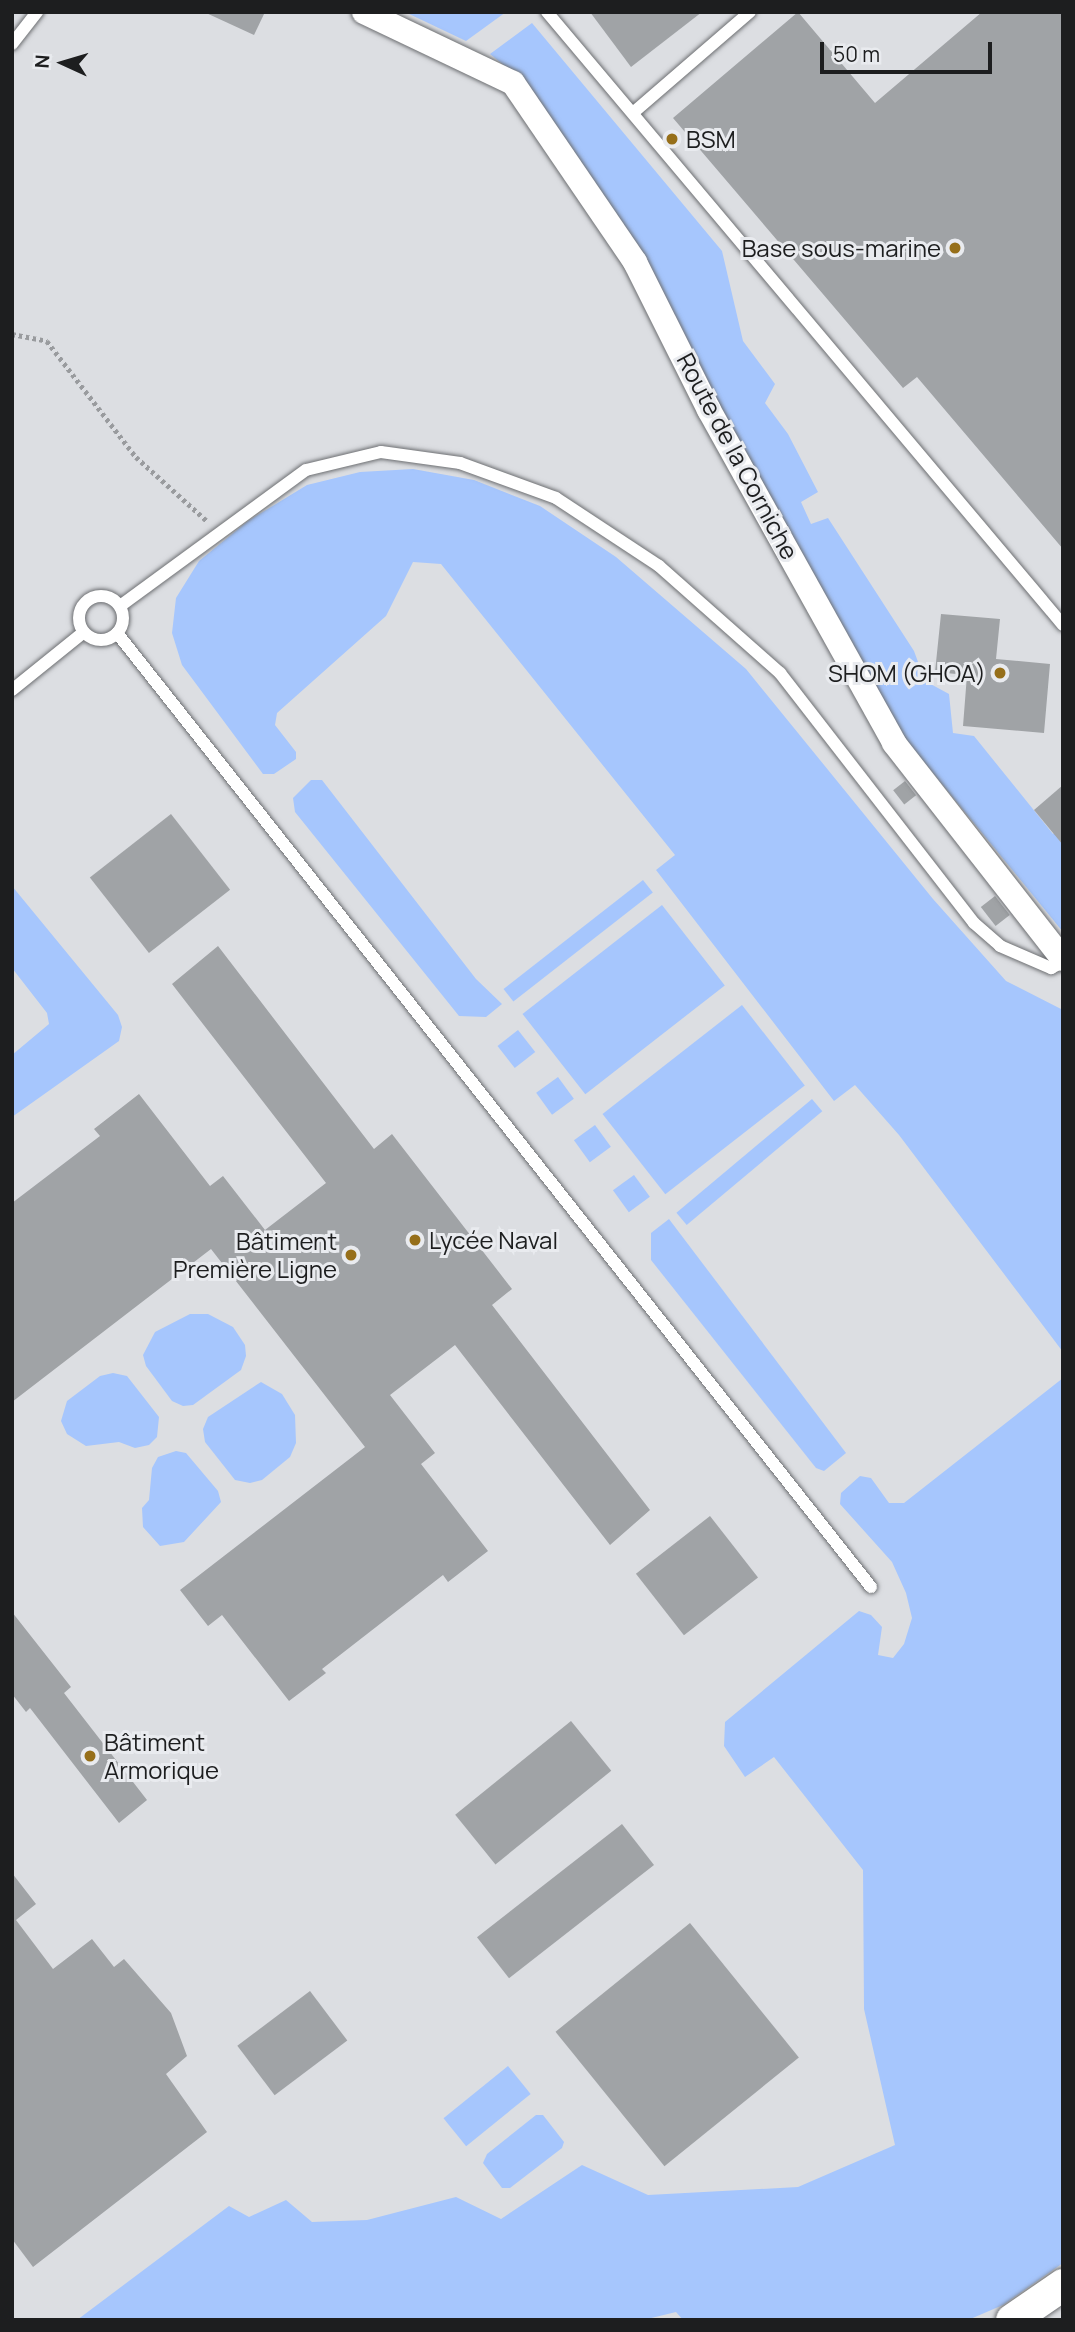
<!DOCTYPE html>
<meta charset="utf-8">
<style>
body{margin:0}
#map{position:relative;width:1075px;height:2332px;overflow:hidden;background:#dcdee2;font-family:Manrope,sans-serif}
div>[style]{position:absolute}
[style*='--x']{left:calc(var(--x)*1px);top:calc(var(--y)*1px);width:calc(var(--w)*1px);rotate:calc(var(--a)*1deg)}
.green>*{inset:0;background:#a6c6fd;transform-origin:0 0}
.building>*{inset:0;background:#a0a3a6;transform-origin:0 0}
.path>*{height:4.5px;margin-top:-2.25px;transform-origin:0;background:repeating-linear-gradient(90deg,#999b9e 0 3.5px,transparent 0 7px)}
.roads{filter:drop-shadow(0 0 2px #6d6f72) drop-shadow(0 0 2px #6d6f72)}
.service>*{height:12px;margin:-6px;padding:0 6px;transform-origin:6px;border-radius:6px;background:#fff}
.service>.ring{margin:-6px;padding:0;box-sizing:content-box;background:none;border:12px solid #fff;border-radius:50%}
.minor>*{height:24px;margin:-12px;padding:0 12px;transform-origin:12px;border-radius:12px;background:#fff}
.tertiary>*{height:32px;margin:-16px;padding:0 16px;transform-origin:16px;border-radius:16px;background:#fff}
.dots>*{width:19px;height:19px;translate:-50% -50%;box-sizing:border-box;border:4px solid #e9ebef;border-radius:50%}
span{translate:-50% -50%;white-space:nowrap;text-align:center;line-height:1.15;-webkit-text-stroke:6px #e9ebef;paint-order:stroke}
.poi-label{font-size:24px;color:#1d1e1f}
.left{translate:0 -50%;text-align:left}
.right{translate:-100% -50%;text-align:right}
.street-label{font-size:24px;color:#1d1e1f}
.frame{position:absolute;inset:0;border:14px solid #1d1e1f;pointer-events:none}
.north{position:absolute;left:28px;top:28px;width:70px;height:70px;-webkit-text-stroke:5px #e9ebef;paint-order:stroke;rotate:274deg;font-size:19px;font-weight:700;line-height:28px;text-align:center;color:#1d1e1f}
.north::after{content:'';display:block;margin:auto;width:24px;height:32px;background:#1d1e1f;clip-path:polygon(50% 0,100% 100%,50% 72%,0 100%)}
.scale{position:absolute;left:820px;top:42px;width:172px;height:32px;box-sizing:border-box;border:4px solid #1d1e1f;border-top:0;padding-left:9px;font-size:21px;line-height:24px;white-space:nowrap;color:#1d1e1f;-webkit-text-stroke:5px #e9ebef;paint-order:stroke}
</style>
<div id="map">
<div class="green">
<div style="clip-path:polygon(405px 12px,506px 12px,466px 41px)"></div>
<div style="clip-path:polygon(532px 23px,722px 251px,743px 341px,775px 384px,765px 403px,788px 434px,818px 492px,801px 502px,811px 524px,828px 518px,914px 651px,925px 681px,949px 694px,953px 733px,974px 736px,1053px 834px,1063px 826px,1063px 932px,892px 723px,523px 81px,490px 54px)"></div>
<div style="clip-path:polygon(413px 469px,474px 480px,540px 506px,616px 557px,746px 669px,933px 899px,1006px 981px,1063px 1010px,1063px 1352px,899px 1135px,855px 1085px,834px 1101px,656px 870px,675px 855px,441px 564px,413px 562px,386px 616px,277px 713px,275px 725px,296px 752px,296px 759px,274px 774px,263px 774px,182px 665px,172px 633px,176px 598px,199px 561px,248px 521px,307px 485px,360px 472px)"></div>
<div style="clip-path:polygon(311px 780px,322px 780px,476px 979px,502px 1004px,486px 1017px,459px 1016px,295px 812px,293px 798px)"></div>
<div style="left:643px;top:880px;width:16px;height:177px;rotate:52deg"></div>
<div style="clip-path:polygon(12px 886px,118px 1015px,122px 1027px,119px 1041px,12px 1117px,12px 1055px,49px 1024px,47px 1013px,12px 968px)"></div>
<div style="left:662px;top:905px;width:102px;height:177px;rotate:52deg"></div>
<div style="left:742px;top:1005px;width:102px;height:177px;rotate:52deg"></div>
<div style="left:518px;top:1030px;width:28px;height:26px;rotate:52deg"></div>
<div style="left:558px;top:1077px;width:27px;height:27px;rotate:54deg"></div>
<div style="left:812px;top:1099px;width:16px;height:177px;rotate:50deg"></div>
<div style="left:595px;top:1125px;width:27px;height:26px;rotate:54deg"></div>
<div style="left:634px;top:1175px;width:27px;height:26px;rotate:54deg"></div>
<div style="clip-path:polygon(669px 1219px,846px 1453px,824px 1471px,816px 1468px,651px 1260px,651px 1233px)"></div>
<div style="clip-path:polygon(190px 1314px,208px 1314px,233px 1327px,245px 1345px,246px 1356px,241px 1370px,193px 1405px,183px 1406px,172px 1401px,146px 1366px,143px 1355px,155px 1332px)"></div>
<div style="clip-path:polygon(113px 1373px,127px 1376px,159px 1417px,157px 1437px,149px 1445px,135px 1448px,119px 1442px,86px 1446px,67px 1434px,61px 1421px,67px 1401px,100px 1376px)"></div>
<div style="clip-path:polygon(1063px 1378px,1063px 2263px,1003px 2305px,968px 2320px,683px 2320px,676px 2312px,643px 2320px,77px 2320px,229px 2206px,249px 2217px,286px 2200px,312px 2222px,367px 2220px,456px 2197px,501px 2219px,582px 2165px,648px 2195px,798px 2187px,895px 2145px,864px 2009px,863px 1870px,774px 1757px,745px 1777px,724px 1746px,725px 1722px,859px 1611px,871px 1615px,882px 1627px,878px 1655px,893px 1658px,904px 1644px,912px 1618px,906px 1593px,892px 1562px,840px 1504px,841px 1493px,860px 1476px,871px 1478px,889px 1503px,904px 1503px)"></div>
<div style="clip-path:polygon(261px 1382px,282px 1394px,295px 1415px,296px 1443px,290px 1457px,262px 1480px,250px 1483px,235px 1480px,205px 1442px,203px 1429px,208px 1417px)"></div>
<div style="clip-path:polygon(176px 1451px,186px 1453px,218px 1491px,221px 1502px,184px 1542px,160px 1546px,143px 1527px,142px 1508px,149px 1500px,152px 1468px,158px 1457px)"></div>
<div style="left:508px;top:2066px;width:36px;height:83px;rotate:51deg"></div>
<div style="clip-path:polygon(536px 2115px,543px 2115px,564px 2142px,562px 2148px,510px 2188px,502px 2188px,483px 2163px,487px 2154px)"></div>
</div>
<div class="building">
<div style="clip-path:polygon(204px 12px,265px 12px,254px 35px)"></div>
<div style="clip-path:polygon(590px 12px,702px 12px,631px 67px)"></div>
<div style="clip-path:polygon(798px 12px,875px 103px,982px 12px,1063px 12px,1063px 549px,917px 377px,903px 388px,673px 118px)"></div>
<div style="clip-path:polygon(941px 614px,1000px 619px,996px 659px,1050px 664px,1044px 733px,963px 726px,967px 675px,935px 672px)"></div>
<div style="left:905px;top:781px;width:18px;height:15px;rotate:52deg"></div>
<div style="clip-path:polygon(1063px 785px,1063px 845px,1034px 810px)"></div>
<div style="left:171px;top:814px;width:96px;height:103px;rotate:52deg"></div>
<div style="left:995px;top:896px;width:24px;height:18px;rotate:52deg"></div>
<div style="clip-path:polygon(218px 946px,374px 1149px,392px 1134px,512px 1289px,492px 1305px,650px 1510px,610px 1545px,455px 1345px,390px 1395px,435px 1453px,421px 1464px,488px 1551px,448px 1582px,443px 1575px,322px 1669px,326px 1673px,289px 1701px,222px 1615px,208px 1626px,180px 1590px,365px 1447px,211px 1249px,12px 1402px,12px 1203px,100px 1136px,94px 1129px,139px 1094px,210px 1186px,223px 1176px,265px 1230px,326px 1183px,172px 984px)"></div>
<div style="left:710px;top:1516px;width:78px;height:94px;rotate:52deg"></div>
<div style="clip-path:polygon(12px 1612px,71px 1687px,64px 1693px,147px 1800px,119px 1823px,30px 1708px,26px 1712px,12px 1694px)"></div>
<div style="left:571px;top:1721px;width:64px;height:149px;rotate:51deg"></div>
<div style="left:622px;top:1824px;width:52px;height:184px;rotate:52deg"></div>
<div style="clip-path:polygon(12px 1873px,36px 1904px,16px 1920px,53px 1969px,92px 1939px,114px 1967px,124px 1959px,171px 2013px,187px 2056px,166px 2074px,207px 2132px,33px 2267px,12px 2239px)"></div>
<div style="left:690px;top:1923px;width:173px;height:173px;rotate:51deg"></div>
<div style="left:310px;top:1991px;width:62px;height:91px;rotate:53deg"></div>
</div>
<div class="path">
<div style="--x:12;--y:334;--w:36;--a:11"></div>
<div style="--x:47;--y:341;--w:146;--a:52.5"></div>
<div style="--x:136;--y:457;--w:96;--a:42"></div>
</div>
<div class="roads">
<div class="service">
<div style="--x:547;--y:12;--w:801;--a:49.91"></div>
<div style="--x:12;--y:44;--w:41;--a:-52"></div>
<div style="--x:634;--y:112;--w:153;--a:-40.8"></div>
<div class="ring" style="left:79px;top:596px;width:32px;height:32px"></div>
<div style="--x:120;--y:606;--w:230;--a:-36.2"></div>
<div style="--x:306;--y:470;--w:77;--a:-13.5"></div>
<div style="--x:381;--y:452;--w:80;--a:7.9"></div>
<div style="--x:460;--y:463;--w:102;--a:20"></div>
<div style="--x:556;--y:498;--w:123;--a:33.4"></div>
<div style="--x:659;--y:566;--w:162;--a:41.5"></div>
<div style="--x:780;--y:673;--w:316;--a:52.2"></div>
<div style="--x:974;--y:923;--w:35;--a:41"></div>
<div style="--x:1000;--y:946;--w:56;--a:23.3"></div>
<div style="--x:1051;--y:968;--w:13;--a:-27"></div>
<div style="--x:117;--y:633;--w:1216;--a:51.68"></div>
<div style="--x:12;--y:690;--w:92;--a:-38.9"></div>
</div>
<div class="minor">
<div style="--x:364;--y:12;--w:165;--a:25.5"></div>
<div style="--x:513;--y:83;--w:217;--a:55.7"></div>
<div style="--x:635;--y:262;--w:165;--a:63.4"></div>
<div style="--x:709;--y:410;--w:381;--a:60.9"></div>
<div style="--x:894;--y:743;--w:274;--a:52"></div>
</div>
<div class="tertiary">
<div style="--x:1012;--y:2320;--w:62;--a:-34.5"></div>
</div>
</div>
<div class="dots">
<div style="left:672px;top:139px;background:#966f1a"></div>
<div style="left:955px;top:248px;background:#966f1a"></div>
<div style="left:1000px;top:673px;background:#966f1a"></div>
<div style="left:415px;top:1240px;background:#966f1a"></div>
<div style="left:351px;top:1255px;background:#966f1a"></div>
<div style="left:90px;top:1756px;background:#966f1a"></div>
</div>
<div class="poi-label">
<span class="left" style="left:686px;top:139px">BSM</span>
<span class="right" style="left:941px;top:248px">Base sous-marine</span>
<span class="right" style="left:986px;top:673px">SHOM (GHOA)</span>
<span class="left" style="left:429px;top:1240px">Lycée Naval</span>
<span class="right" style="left:337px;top:1255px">Bâtiment<br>Première Ligne</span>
<span class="left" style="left:104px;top:1756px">Bâtiment<br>Armorique</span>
</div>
<div class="street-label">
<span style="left:738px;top:456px;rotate:62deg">Route de la Corniche</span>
</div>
<div class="frame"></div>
<div class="north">N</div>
<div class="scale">50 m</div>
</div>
